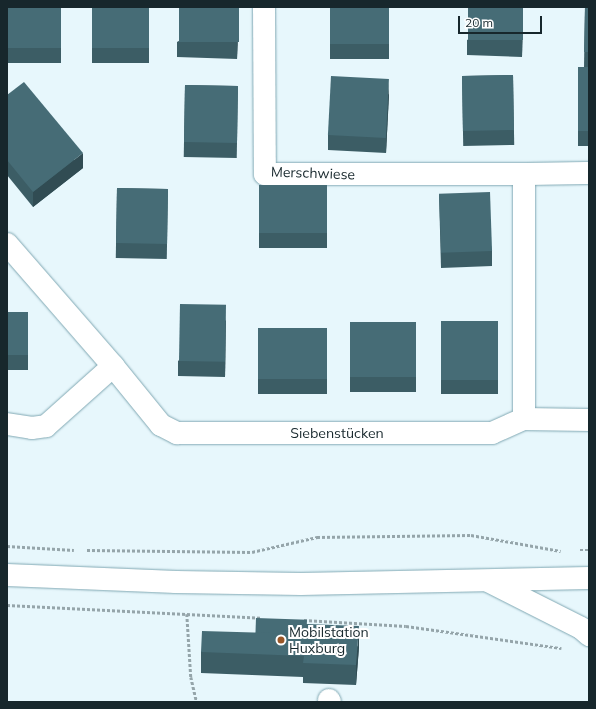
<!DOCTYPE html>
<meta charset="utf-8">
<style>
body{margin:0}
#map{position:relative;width:596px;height:709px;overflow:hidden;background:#e7f7fc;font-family:Mulish,sans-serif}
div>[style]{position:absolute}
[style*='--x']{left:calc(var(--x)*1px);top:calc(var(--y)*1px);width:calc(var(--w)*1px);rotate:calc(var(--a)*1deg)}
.path>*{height:2.5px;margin-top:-1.25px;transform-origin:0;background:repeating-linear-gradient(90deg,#95a5aa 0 3px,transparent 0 5px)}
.roads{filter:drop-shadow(0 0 1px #80a8b3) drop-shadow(0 0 1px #80a8b3)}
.street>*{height:22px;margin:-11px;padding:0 11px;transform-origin:11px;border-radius:11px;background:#fff}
.primary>*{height:22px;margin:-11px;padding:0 11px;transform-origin:11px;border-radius:11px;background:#fff}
.wall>*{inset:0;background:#3c5d65;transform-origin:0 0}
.shaded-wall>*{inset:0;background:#314c53}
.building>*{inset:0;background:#466c76;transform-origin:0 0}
.dots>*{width:11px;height:11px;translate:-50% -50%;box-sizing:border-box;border:2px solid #fff;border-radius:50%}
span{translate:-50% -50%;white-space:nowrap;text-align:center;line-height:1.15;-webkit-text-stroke:4px #fff;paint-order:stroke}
.street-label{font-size:14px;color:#17272c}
.poi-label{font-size:14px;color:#17272c}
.left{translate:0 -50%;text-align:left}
.frame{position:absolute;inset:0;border:8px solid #17272c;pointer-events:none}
.scale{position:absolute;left:458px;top:16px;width:84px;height:18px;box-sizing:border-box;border:2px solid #17272c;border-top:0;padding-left:5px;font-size:12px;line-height:14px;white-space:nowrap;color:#17272c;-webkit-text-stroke:3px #fff;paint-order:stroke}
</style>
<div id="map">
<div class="path">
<div style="--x:7;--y:546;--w:67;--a:3.4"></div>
<div style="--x:87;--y:550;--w:165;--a:0.7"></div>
<div style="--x:252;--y:552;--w:67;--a:-13"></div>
<div style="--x:317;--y:537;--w:154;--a:-0.7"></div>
<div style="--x:471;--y:535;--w:91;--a:10.1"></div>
<div style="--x:580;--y:550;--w:9;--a:0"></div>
<div style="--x:7;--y:605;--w:254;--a:2.9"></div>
<div style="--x:187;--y:614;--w:63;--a:86.4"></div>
<div style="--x:191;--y:677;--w:26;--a:77"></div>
<div style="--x:304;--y:620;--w:102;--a:3.4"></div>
<div style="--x:406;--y:626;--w:157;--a:8.1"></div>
</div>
<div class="roads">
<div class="street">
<div style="--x:264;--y:7;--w:167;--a:89.7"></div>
<div style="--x:265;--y:174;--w:259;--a:0"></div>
<div style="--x:524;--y:174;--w:245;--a:90"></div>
<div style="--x:524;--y:174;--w:65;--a:-0.9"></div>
<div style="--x:7;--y:244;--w:162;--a:49"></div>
<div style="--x:113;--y:366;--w:76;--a:50.9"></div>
<div style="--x:161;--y:425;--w:18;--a:27"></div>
<div style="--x:177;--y:433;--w:315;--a:0"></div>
<div style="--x:492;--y:433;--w:35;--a:-24"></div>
<div style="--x:524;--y:419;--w:65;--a:0.9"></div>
<div style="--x:7;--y:424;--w:25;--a:9"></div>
<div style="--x:32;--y:428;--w:14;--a:-8"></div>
<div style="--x:46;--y:426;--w:90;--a:-41.8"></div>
<div style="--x:488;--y:581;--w:104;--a:26.8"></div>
<div style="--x:581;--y:628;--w:11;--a:41"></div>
<div style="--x:329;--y:700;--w:2;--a:63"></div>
</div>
<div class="primary">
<div style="--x:7;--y:575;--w:169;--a:2.4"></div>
<div style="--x:176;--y:582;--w:125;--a:0.9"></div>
<div style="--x:301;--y:584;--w:288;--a:-1.2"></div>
</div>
</div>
<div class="wall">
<div style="left:7px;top:7px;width:54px;height:56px"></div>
<div style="left:92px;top:7px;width:57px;height:56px"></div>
<div style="clip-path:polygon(239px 7px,237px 59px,177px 57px,177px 42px)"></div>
<div style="left:330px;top:7px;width:59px;height:52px"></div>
<div style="clip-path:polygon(585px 7px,589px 7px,589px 67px,584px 67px)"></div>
<div style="clip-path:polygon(523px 14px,522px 57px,467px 55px,467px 40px)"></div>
<div style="left:578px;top:67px;width:11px;height:79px"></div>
<div style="left:513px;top:75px;width:70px;height:51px;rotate:89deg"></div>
<div style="left:185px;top:85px;width:53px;height:72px;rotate:1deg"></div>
<div style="clip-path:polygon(389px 94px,386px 153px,328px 150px,328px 135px)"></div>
<div style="clip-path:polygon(7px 95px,83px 168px,33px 207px,7px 175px)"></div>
<div style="left:327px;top:185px;width:63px;height:68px;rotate:90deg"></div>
<div style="left:117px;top:188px;width:51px;height:70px;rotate:1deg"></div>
<div style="clip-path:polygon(439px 194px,492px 251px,492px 266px,441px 268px)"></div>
<div style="left:7px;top:312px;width:21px;height:58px"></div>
<div style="clip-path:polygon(226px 320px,225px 377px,178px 376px,178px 361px)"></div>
<div style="left:441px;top:321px;width:57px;height:73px"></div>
<div style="left:350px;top:322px;width:66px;height:70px"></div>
<div style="left:258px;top:328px;width:69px;height:66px"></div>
<div style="clip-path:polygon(307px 624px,359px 647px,356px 685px,303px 683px,303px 677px,201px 673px,201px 652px,255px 633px)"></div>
</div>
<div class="shaded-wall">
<div style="clip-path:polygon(239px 7px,237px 59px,237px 44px)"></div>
<div style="clip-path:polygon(523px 7px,523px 14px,522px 57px,522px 42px)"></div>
<div style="clip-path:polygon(389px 79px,389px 94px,386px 153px,386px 138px)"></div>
<div style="clip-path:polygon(83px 153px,83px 168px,33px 207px,33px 192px)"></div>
<div style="clip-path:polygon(226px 305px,226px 320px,225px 377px,225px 362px)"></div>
<div style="clip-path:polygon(359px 626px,359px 647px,356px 685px,356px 665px)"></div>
</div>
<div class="building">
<div style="left:7px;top:7px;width:54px;height:41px"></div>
<div style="left:92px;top:7px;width:57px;height:41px"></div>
<div style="left:179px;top:7px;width:60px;height:35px"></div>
<div style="left:330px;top:7px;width:59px;height:37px"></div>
<div style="left:468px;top:7px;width:55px;height:33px"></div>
<div style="clip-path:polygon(585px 7px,589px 7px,589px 52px,584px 52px)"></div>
<div style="left:578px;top:67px;width:11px;height:64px"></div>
<div style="left:513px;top:75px;width:55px;height:51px;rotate:89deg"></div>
<div style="left:331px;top:76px;width:58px;height:59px;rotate:3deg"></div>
<div style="clip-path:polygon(24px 82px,83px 153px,33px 192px,7px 160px,7px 95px)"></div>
<div style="left:185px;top:85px;width:53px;height:57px;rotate:1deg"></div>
<div style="left:327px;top:185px;width:48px;height:68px;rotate:90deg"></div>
<div style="left:117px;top:188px;width:51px;height:55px;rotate:1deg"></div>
<div style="left:490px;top:192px;width:59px;height:51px;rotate:88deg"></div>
<div style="left:180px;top:304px;width:46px;height:57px;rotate:1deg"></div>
<div style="left:7px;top:312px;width:21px;height:43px"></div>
<div style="left:441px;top:321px;width:57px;height:59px"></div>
<div style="left:350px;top:322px;width:66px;height:55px"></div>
<div style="left:258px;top:328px;width:69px;height:51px"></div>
<div style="left:256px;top:618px;width:51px;height:15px;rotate:2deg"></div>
<div style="clip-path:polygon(307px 624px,359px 626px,356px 665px,303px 663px,304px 656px,201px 652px,202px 631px,306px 634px)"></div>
</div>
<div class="dots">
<div style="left:281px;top:640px;background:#9a5728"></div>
</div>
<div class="street-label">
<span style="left:313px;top:173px;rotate:2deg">Merschwiese</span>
<span style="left:337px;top:433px">Siebenstücken</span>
</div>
<div class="poi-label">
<span class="left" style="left:289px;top:640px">Mobilstation<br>Huxburg</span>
</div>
<div class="frame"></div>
<div class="scale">20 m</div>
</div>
